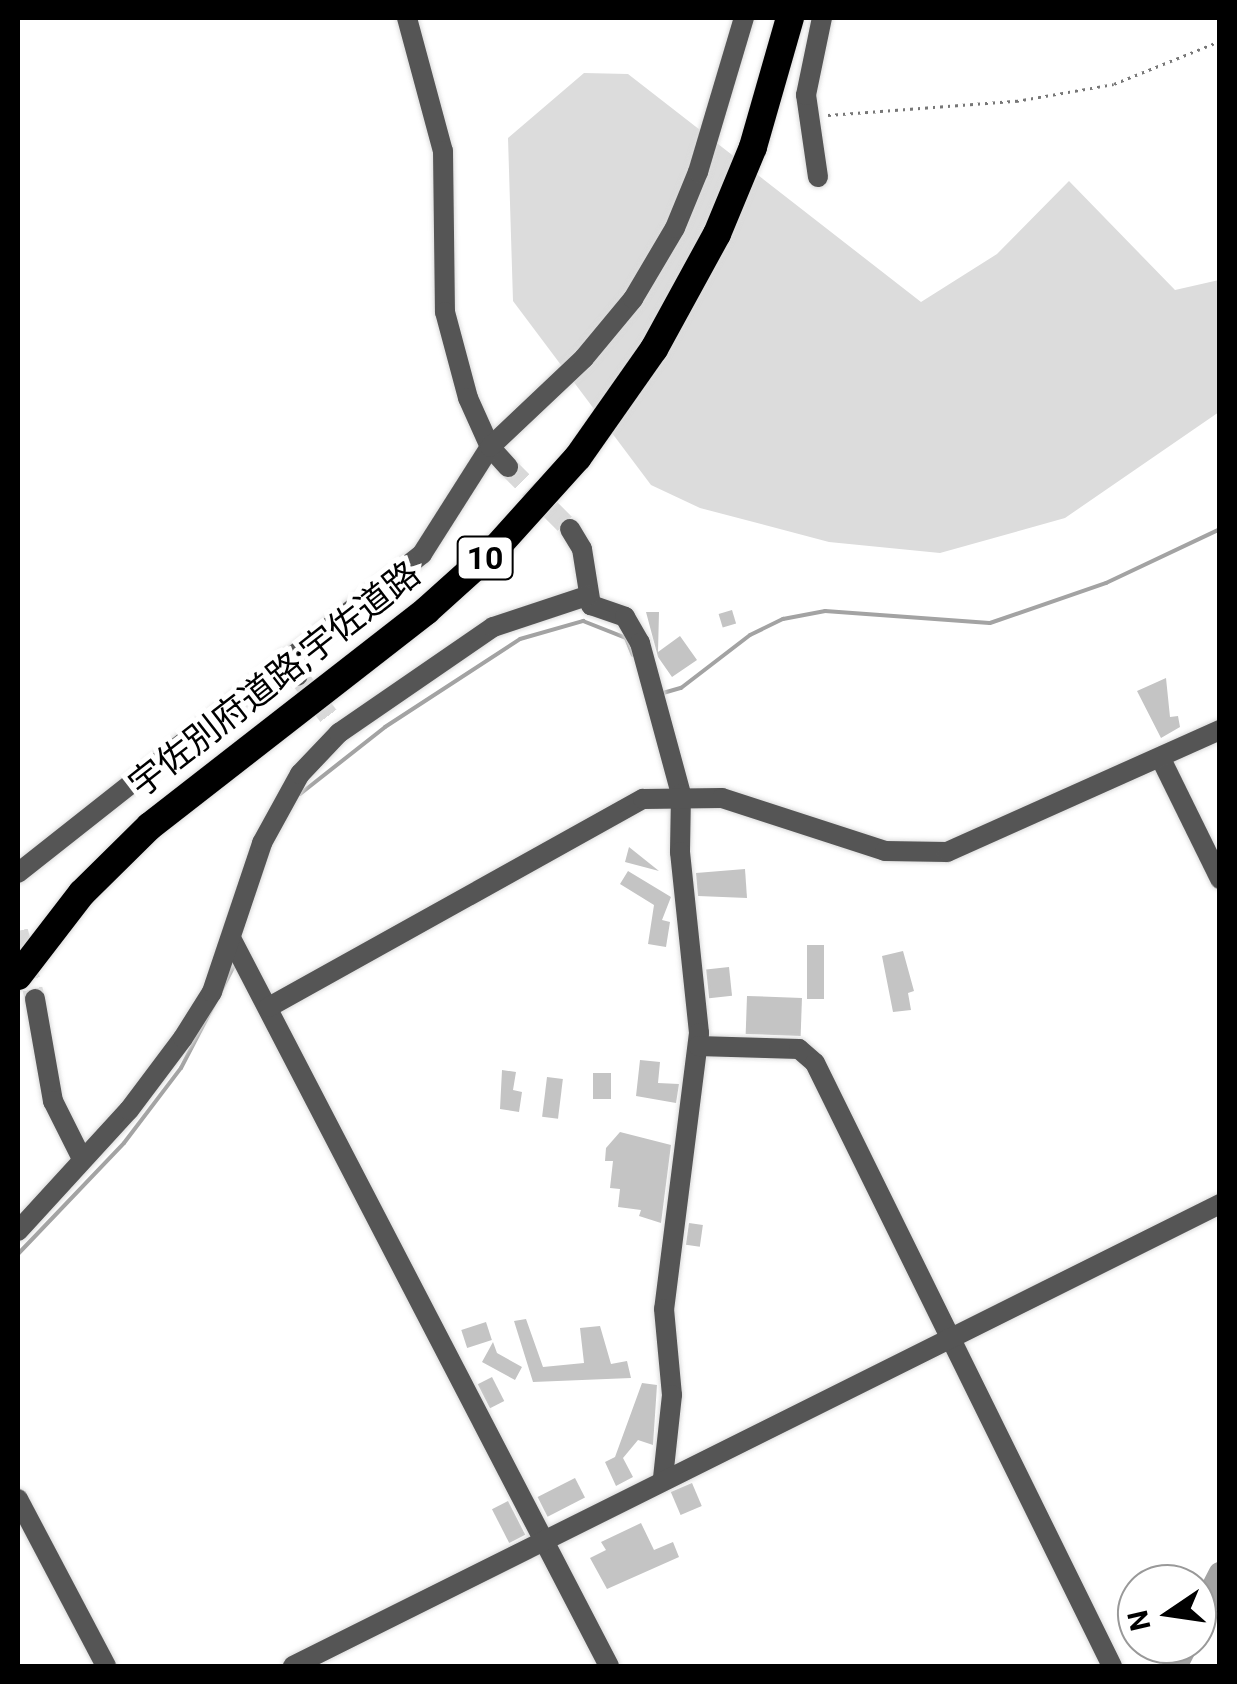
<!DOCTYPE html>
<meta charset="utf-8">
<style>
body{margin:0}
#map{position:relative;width:1237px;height:1684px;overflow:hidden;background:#fff;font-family:Roboto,"Noto Sans JP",sans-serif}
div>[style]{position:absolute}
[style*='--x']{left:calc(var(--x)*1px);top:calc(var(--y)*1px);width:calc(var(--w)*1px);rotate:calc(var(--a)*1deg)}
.green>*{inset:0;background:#dcdcdc}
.stream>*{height:4px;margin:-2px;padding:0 2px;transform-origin:2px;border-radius:2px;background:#a3a3a3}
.river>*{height:25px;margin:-12.5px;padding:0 12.5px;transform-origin:12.5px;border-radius:12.5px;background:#a3a3a3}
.building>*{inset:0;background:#c4c4c4;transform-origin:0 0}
.minor-tunnel>*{height:20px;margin-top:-10px;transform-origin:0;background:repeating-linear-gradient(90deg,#d9d9d9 0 20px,transparent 0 30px)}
.path>*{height:2.5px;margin-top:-1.25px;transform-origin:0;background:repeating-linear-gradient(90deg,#777 0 2.5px,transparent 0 7.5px)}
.roads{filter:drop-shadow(0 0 2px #dbdbdb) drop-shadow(0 0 2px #dbdbdb)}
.minor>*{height:20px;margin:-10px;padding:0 10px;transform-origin:10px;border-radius:10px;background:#555}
.highway>*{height:28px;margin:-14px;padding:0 14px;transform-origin:14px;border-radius:14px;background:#000}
span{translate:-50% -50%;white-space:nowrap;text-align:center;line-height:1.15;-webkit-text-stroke:10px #fff;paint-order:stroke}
.shield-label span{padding:2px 8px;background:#fff;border:2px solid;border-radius:8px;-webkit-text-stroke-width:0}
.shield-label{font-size:32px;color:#000;font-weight:700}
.street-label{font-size:35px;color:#000}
.frame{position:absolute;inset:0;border:20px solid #000;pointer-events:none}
.north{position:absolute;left:1117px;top:1564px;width:100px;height:100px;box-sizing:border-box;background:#fff;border:2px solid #999;border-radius:50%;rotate:257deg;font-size:28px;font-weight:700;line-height:40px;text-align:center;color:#000}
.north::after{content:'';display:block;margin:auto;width:35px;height:45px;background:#000;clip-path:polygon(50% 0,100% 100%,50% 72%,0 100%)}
</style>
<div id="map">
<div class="green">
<div style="clip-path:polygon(584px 73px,628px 74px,921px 302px,997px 254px,1069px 181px,1175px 290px,1219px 280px,1219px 412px,1065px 518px,940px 553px,829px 542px,700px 508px,651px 485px,513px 301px,508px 138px)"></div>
</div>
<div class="stream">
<div style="--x:663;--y:693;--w:19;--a:-16"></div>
<div style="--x:681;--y:688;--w:87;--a:-37.5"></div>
<div style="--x:750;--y:635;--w:37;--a:-26"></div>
<div style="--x:783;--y:619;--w:43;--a:-10.8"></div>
<div style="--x:825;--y:611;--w:165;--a:4.2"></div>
<div style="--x:990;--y:623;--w:123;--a:-19"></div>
<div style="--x:1106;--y:583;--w:126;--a:-25.3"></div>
<div style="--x:300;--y:794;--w:108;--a:-38.2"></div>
<div style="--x:385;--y:727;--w:161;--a:-33.1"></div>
<div style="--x:520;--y:639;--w:66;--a:-15.9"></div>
<div style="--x:583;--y:621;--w:46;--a:21.6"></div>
<div style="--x:626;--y:638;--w:18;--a:68"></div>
<div style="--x:18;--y:1254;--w:153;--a:-46.3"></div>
<div style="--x:124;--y:1143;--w:94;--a:-52.8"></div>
<div style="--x:181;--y:1068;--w:117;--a:-62.6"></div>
</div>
<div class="river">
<div style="--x:1197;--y:1619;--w:51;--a:-62.9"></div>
<div style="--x:1174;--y:1666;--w:25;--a:-63"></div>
</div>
<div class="building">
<div style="left:732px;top:610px;width:14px;height:14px;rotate:73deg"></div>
<div style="clip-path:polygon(646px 612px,659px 612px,658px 652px,680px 636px,697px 660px,672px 677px,658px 657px)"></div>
<div style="clip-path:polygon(1166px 678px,1170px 717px,1178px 716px,1180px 727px,1161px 738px,1137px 691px)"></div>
<div style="clip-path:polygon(629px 847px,659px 871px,625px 862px)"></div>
<div style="clip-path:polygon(745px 869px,747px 898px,698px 896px,696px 873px)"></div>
<div style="clip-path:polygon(628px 871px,671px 897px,662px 920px,670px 922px,666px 947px,648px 944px,654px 905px,620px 884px)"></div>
<div style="left:807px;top:945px;width:17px;height:54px"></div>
<div style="clip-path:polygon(903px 951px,914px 991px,908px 993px,911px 1010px,893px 1012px,882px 956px)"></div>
<div style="left:729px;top:967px;width:29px;height:23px;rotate:84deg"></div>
<div style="left:747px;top:996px;width:55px;height:38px;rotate:2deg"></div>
<div style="clip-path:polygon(640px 1060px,660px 1062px,658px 1083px,679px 1084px,676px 1103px,636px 1096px)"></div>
<div style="clip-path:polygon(502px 1070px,516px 1072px,513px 1090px,522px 1092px,519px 1112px,500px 1109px)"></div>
<div style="left:593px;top:1073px;width:18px;height:26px"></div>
<div style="left:547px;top:1077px;width:16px;height:40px;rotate:7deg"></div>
<div style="clip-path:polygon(620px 1132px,671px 1145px,661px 1223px,639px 1216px,641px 1210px,618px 1207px,620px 1189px,610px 1188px,613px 1161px,605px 1161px,606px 1148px)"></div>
<div style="left:689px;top:1223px;width:14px;height:22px;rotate:8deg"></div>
<div style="clip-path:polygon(526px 1319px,543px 1367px,584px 1363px,580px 1328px,600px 1326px,611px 1364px,627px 1361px,631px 1378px,533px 1382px,514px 1321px)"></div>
<div style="left:486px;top:1322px;width:19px;height:26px;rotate:72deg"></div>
<div style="clip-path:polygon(493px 1342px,497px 1353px,522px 1367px,515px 1380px,482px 1362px)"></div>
<div style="left:492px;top:1377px;width:27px;height:16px;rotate:63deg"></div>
<div style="clip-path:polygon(642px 1383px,657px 1385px,653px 1445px,638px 1440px,623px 1458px,633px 1477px,616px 1486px,605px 1462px,615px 1457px)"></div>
<div style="left:575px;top:1478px;width:22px;height:42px;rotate:63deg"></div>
<div style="left:692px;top:1483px;width:25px;height:23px;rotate:67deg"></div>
<div style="left:508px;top:1501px;width:38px;height:18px;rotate:63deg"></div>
<div style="clip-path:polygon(641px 1523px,654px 1550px,673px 1542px,679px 1557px,607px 1589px,590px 1558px,606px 1550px,601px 1542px)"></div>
</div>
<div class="minor-tunnel">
<div style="--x:508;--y:467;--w:88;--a:45"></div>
<div style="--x:298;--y:676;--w:53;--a:52.7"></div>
<div style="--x:18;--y:931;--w:70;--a:76"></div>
</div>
<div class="path">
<div style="--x:828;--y:115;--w:189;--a:-4.3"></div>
<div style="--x:1016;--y:101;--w:99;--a:-9.8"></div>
<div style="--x:1114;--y:84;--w:114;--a:-22.1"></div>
</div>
<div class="roads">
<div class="minor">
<div style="--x:407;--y:18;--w:138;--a:74.9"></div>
<div style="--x:443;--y:151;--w:161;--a:89.3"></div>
<div style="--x:445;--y:312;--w:89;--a:75"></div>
<div style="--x:468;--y:398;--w:54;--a:65.8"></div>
<div style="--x:490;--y:447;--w:27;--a:48"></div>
<div style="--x:818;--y:177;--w:83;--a:-98.3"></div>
<div style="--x:806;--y:95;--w:79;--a:-78.3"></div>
<div style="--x:570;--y:529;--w:23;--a:59"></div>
<div style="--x:582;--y:549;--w:57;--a:80.9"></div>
<div style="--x:591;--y:605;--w:36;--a:19"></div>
<div style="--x:625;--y:617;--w:30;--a:60"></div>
<div style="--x:640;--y:643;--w:156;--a:74.8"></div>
<div style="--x:681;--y:794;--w:58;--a:91"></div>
<div style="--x:680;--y:852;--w:182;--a:84"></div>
<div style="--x:699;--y:1033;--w:278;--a:97.2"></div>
<div style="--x:664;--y:1309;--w:86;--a:84.7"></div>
<div style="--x:672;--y:1395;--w:83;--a:96.2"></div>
<div style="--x:285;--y:659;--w:21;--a:53"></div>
<div style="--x:1161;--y:759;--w:134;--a:63.8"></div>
<div style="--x:18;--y:873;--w:515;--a:-38.29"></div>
<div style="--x:422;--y:554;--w:127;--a:-57.6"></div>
<div style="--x:490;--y:447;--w:129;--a:-43.4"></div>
<div style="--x:584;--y:358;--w:77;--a:-50.3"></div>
<div style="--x:633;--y:299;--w:82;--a:-59.4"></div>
<div style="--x:675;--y:228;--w:61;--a:-67.7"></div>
<div style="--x:698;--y:172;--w:161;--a:-73.4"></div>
<div style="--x:232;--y:940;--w:818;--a:62.56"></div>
<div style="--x:35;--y:999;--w:104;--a:80"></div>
<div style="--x:53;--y:1101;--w:65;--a:63.4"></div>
<div style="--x:269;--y:1007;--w:428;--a:-29.1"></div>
<div style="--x:643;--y:799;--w:79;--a:-0.7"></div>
<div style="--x:722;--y:798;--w:171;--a:18"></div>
<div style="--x:885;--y:851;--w:62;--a:0.9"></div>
<div style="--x:947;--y:852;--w:299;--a:-24.1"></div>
<div style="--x:698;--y:1046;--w:101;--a:1.7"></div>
<div style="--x:799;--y:1049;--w:21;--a:41"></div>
<div style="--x:815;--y:1063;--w:672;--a:63.78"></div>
<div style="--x:18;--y:1231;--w:164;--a:-47.5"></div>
<div style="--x:129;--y:1110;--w:90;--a:-53.1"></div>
<div style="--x:183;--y:1038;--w:54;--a:-57.8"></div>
<div style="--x:212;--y:992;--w:157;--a:-71.4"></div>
<div style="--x:262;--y:843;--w:79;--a:-61.2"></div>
<div style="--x:300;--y:774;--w:57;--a:-46.4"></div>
<div style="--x:339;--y:733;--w:187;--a:-34.5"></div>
<div style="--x:493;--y:627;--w:99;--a:-18.3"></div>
<div style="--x:18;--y:1499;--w:189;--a:62.2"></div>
<div style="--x:293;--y:1666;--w:1036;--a:-26.49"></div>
</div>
<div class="highway">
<div style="--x:18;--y:976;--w:105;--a:-52.4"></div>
<div style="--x:82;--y:893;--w:95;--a:-44.6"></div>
<div style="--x:150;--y:826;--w:350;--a:-37.9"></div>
<div style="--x:426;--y:611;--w:94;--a:-42"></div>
<div style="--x:496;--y:548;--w:122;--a:-48"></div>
<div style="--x:578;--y:457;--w:132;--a:-54.9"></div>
<div style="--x:654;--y:349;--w:131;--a:-61.3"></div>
<div style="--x:717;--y:234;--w:94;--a:-67.5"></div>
<div style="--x:753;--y:147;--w:134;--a:-74"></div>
</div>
</div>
<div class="shield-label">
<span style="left:485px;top:558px">10</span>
</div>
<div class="street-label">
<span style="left:275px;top:680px;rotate:-38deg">宇佐別府道路;宇佐道路</span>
</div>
<div class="frame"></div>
<div class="north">N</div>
</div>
